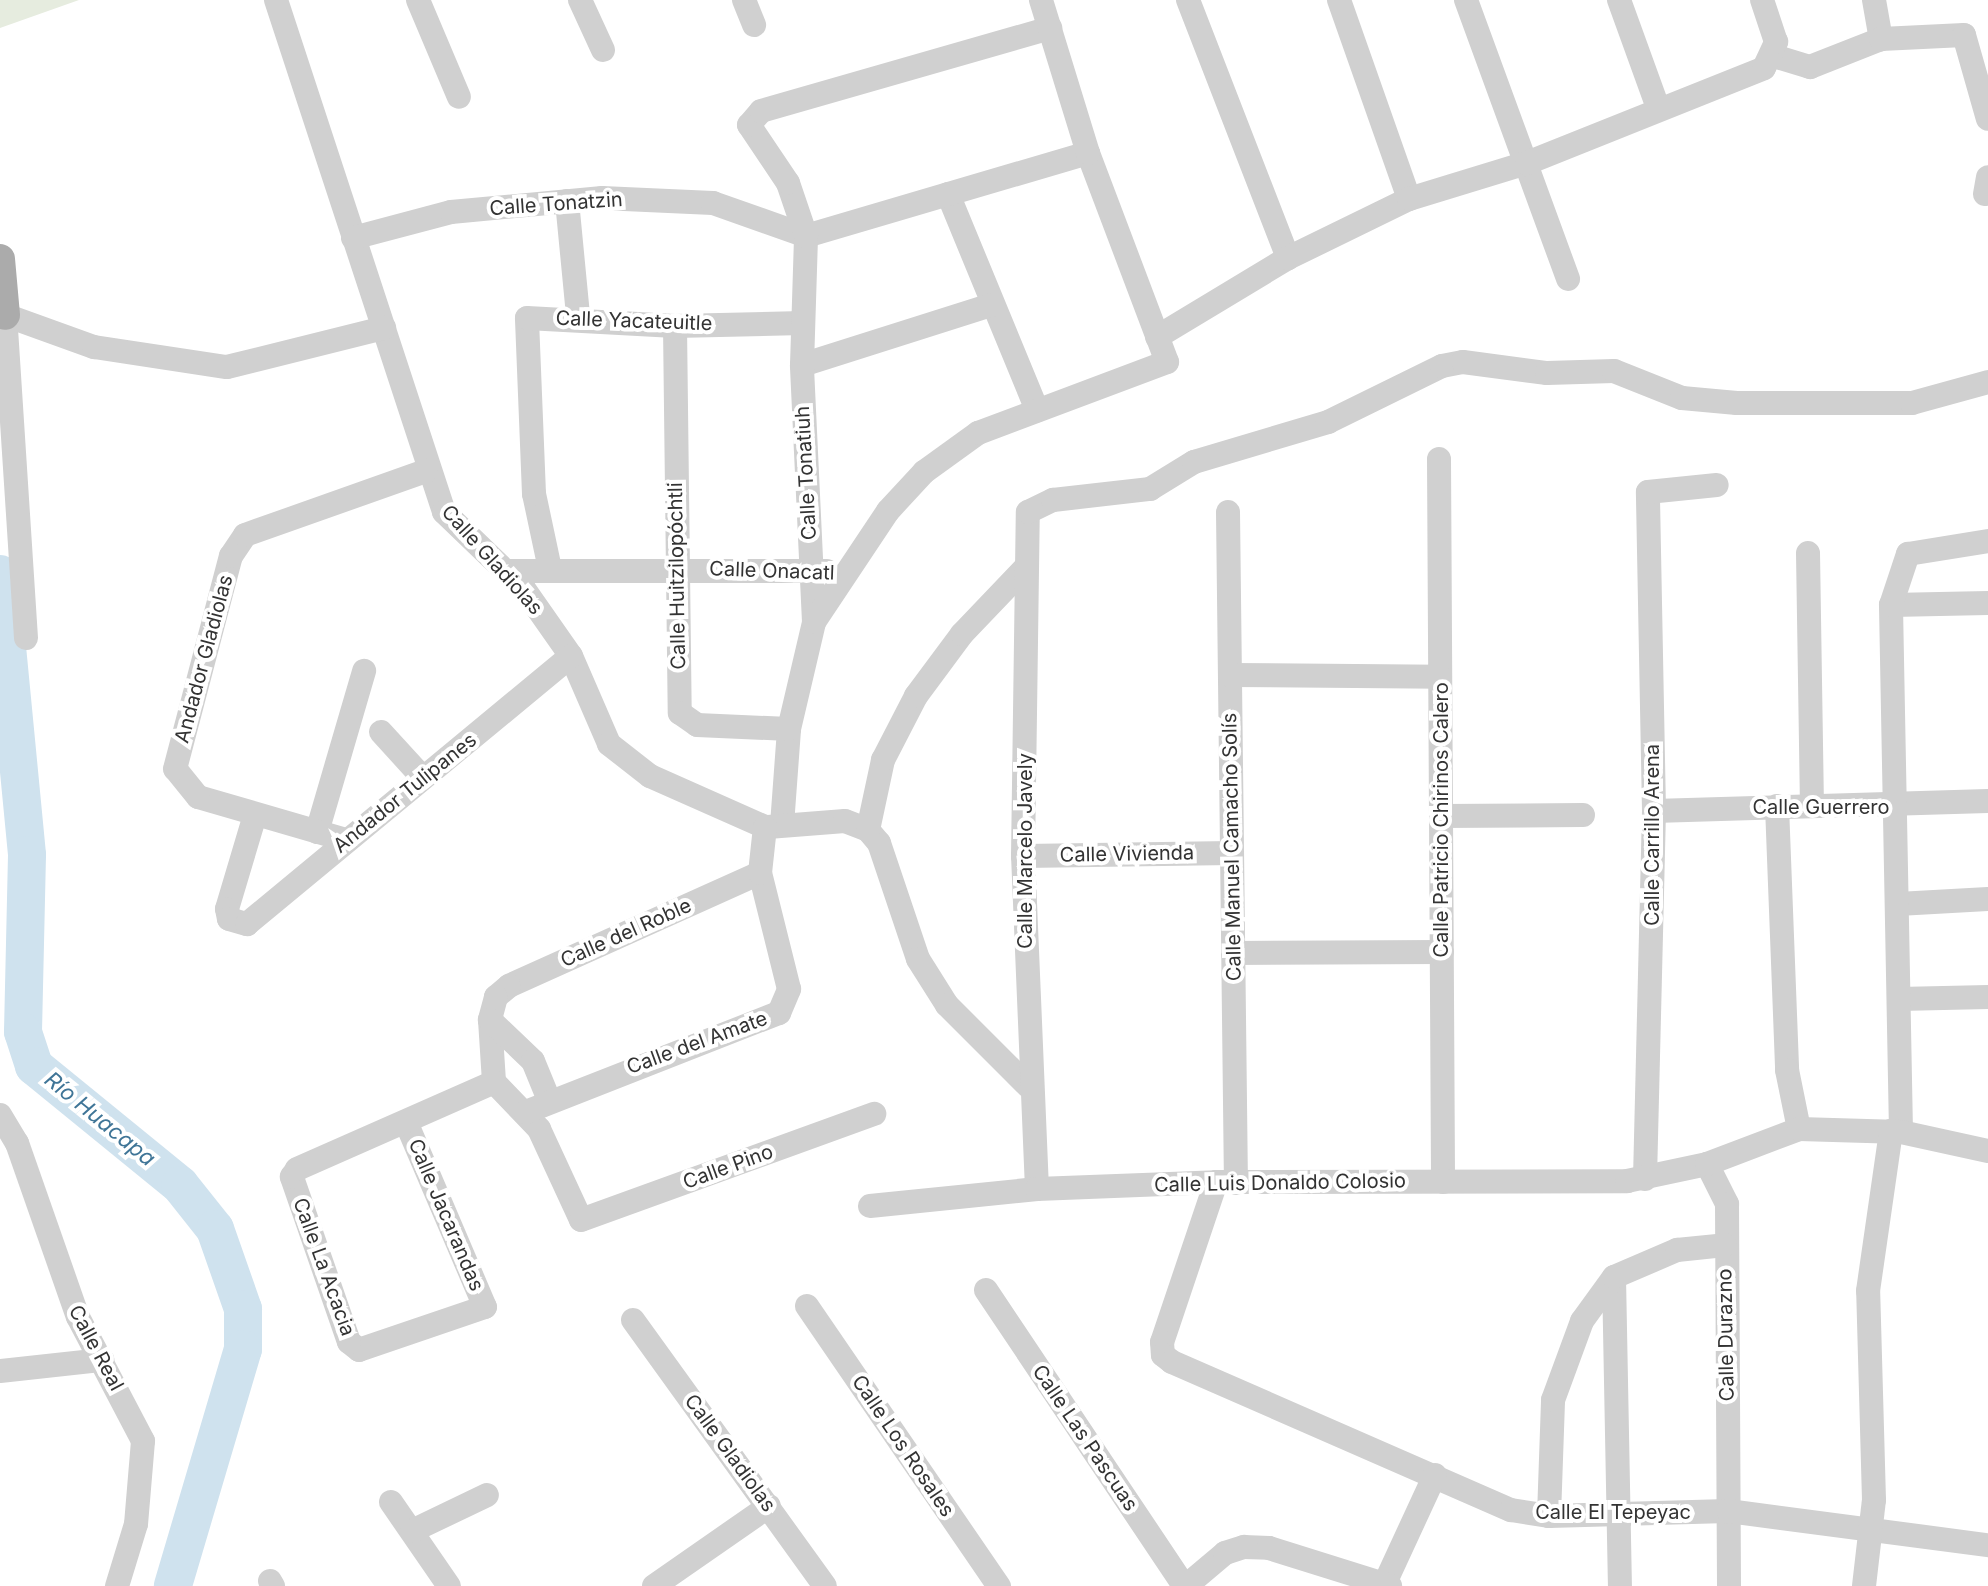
<!DOCTYPE html>
<meta charset="utf-8">
<style>
body{margin:0}
#map{position:relative;width:1988px;height:1586px;overflow:hidden;background:#fff;font-family:Inter,sans-serif}
div>[style]{position:absolute}
[style*='--x']{left:calc(var(--x)*1px);top:calc(var(--y)*1px);width:calc(var(--w)*1px);rotate:calc(var(--a)*1deg)}
.green>*{inset:0;background:#e6ecdf}
.river>*{height:38px;margin:-19px;padding:0 19px;transform-origin:19px;border-radius:19px;background:#cfe2ee}
.minor>*{height:24px;margin:-12px;padding:0 12px;transform-origin:12px;border-radius:12px;background:#d0d0d0}
.major>*{height:30px;margin:-15px;padding:0 15px;transform-origin:15px;border-radius:15px;background:#ababab}
span{translate:-50% -50%;white-space:nowrap;text-align:center;line-height:1.15;-webkit-text-stroke:8px #fff;paint-order:stroke}
.street-label{font-size:20px;color:#333}
.water-label{font-size:22px;color:#3f7597;font-style:italic}
</style>
<div id="map">
<div class="green">
<div style="clip-path:polygon(0 0,79px 0,0 28px)"></div>
</div>
<div class="river">
<div style="--x:0;--y:574;--w:282;--a:84.5"></div>
<div style="--x:27;--y:855;--w:177;--a:91.3"></div>
<div style="--x:23;--y:1032;--w:36;--a:72"></div>
<div style="--x:34;--y:1066;--w:188;--a:39.2"></div>
<div style="--x:180;--y:1185;--w:56;--a:51.5"></div>
<div style="--x:215;--y:1229;--w:85;--a:70.7"></div>
<div style="--x:243;--y:1309;--w:40;--a:90"></div>
<div style="--x:243;--y:1349;--w:247;--a:106.5"></div>
</div>
<div class="minor">
<div style="--x:276;--y:0;--w:539;--a:71.83"></div>
<div style="--x:444;--y:512;--w:111;--a:43.9"></div>
<div style="--x:524;--y:589;--w:82;--a:55"></div>
<div style="--x:571;--y:656;--w:96;--a:66.6"></div>
<div style="--x:609;--y:744;--w:52;--a:38"></div>
<div style="--x:650;--y:776;--w:126;--a:23.9"></div>
<div style="--x:418;--y:0;--w:105;--a:67.1"></div>
<div style="--x:580;--y:0;--w:55;--a:65.3"></div>
<div style="--x:744;--y:0;--w:27;--a:68"></div>
<div style="--x:1188;--y:0;--w:277;--a:68.8"></div>
<div style="--x:1339;--y:0;--w:211;--a:70.6"></div>
<div style="--x:1466;--y:0;--w:297;--a:69.9"></div>
<div style="--x:1619;--y:0;--w:115;--a:70.1"></div>
<div style="--x:1874;--y:0;--w:40;--a:80"></div>
<div style="--x:1774;--y:56;--w:38;--a:17"></div>
<div style="--x:1810;--y:67;--w:76;--a:-21.5"></div>
<div style="--x:1881;--y:39;--w:83;--a:-2.8"></div>
<div style="--x:1964;--y:35;--w:87;--a:74.1"></div>
<div style="--x:948;--y:194;--w:234;--a:67.6"></div>
<div style="--x:1985;--y:194;--w:17;--a:-80"></div>
<div style="--x:567;--y:201;--w:116;--a:84.5"></div>
<div style="--x:806;--y:236;--w:294;--a:-16.4"></div>
<div style="--x:353;--y:238;--w:101;--a:-14.9"></div>
<div style="--x:451;--y:212;--w:152;--a:-5.3"></div>
<div style="--x:602;--y:198;--w:111;--a:2.6"></div>
<div style="--x:713;--y:203;--w:99;--a:19.5"></div>
<div style="--x:675;--y:326;--w:387;--a:89.3"></div>
<div style="--x:680;--y:713;--w:21;--a:35"></div>
<div style="--x:697;--y:725;--w:92;--a:2.5"></div>
<div style="--x:1157;--y:337;--w:153;--a:-31.1"></div>
<div style="--x:1288;--y:258;--w:135;--a:-26"></div>
<div style="--x:1409;--y:199;--w:123;--a:-17"></div>
<div style="--x:1527;--y:163;--w:255;--a:-21.8"></div>
<div style="--x:1764;--y:68;--w:29;--a:-65"></div>
<div style="--x:1776;--y:42;--w:44;--a:-108.4"></div>
<div style="--x:802;--y:365;--w:198;--a:-17.6"></div>
<div style="--x:1439;--y:459;--w:723;--a:89.68"></div>
<div style="--x:1228;--y:512;--w:671;--a:89.32"></div>
<div style="--x:1808;--y:553;--w:253;--a:89.1"></div>
<div style="--x:550;--y:569;--w:77;--a:-102"></div>
<div style="--x:534;--y:494;--w:176;--a:-92.3"></div>
<div style="--x:527;--y:318;--w:148;--a:3.1"></div>
<div style="--x:675;--y:326;--w:128;--a:-1.3"></div>
<div style="--x:505;--y:571;--w:322;--a:0"></div>
<div style="--x:1891;--y:605;--w:97;--a:-1.2"></div>
<div style="--x:814;--y:622;--w:257;--a:-92.7"></div>
<div style="--x:802;--y:365;--w:129;--a:-88.2"></div>
<div style="--x:806;--y:236;--w:56;--a:-108.8"></div>
<div style="--x:788;--y:183;--w:70;--a:-123.9"></div>
<div style="--x:749;--y:125;--w:18;--a:-49"></div>
<div style="--x:761;--y:111;--w:301;--a:-16"></div>
<div style="--x:26;--y:638;--w:324;--a:-93.7"></div>
<div style="--x:5;--y:315;--w:95;--a:19.8"></div>
<div style="--x:94;--y:347;--w:134;--a:8.6"></div>
<div style="--x:227;--y:367;--w:162;--a:-14"></div>
<div style="--x:1230;--y:675;--w:210;--a:0.5"></div>
<div style="--x:381;--y:732;--w:62;--a:47.6"></div>
<div style="--x:1777;--y:806;--w:264;--a:87.8"></div>
<div style="--x:1787;--y:1070;--w:60;--a:78.5"></div>
<div style="--x:1654;--y:811;--w:334;--a:-1.7"></div>
<div style="--x:255;--y:815;--w:98;--a:106.6"></div>
<div style="--x:227;--y:909;--w:10;--a:79"></div>
<div style="--x:229;--y:919;--w:19;--a:16"></div>
<div style="--x:247;--y:924;--w:420;--a:-39.6"></div>
<div style="--x:1441;--y:816;--w:142;--a:-0.4"></div>
<div style="--x:782;--y:825;--w:96;--a:-85.8"></div>
<div style="--x:789;--y:729;--w:110;--a:-76.8"></div>
<div style="--x:814;--y:622;--w:133;--a:-56.3"></div>
<div style="--x:888;--y:511;--w:53;--a:-47.3"></div>
<div style="--x:924;--y:472;--w:67;--a:-35.8"></div>
<div style="--x:978;--y:433;--w:202;--a:-20.6"></div>
<div style="--x:1167;--y:362;--w:223;--a:-110.7"></div>
<div style="--x:1088;--y:153;--w:160;--a:-107.1"></div>
<div style="--x:768;--y:827;--w:77;--a:-4.5"></div>
<div style="--x:845;--y:821;--w:25;--a:21"></div>
<div style="--x:868;--y:830;--w:17;--a:50"></div>
<div style="--x:879;--y:843;--w:122;--a:71.4"></div>
<div style="--x:918;--y:959;--w:54;--a:57.8"></div>
<div style="--x:947;--y:1005;--w:115;--a:45"></div>
<div style="--x:868;--y:830;--w:72;--a:-77.9"></div>
<div style="--x:883;--y:760;--w:72;--a:-62.7"></div>
<div style="--x:916;--y:696;--w:77;--a:-53.4"></div>
<div style="--x:962;--y:634;--w:94;--a:-46.3"></div>
<div style="--x:317;--y:832;--w:168;--a:-73.7"></div>
<div style="--x:346;--y:840;--w:154;--a:-163.8"></div>
<div style="--x:198;--y:797;--w:36;--a:-129"></div>
<div style="--x:175;--y:769;--w:220;--a:-75.3"></div>
<div style="--x:231;--y:556;--w:25;--a:-56"></div>
<div style="--x:245;--y:535;--w:192;--a:-19.5"></div>
<div style="--x:1023;--y:856;--w:209;--a:-0.8"></div>
<div style="--x:760;--y:873;--w:275;--a:155.8"></div>
<div style="--x:509;--y:986;--w:17;--a:140"></div>
<div style="--x:496;--y:997;--w:24;--a:105"></div>
<div style="--x:490;--y:1020;--w:62;--a:86.3"></div>
<div style="--x:494;--y:1082;--w:65;--a:46.2"></div>
<div style="--x:539;--y:1129;--w:100;--a:65.2"></div>
<div style="--x:581;--y:1220;--w:312;--a:-19.9"></div>
<div style="--x:1898;--y:904;--w:90;--a:-3.2"></div>
<div style="--x:1233;--y:953;--w:209;--a:-0.3"></div>
<div style="--x:1899;--y:999;--w:89;--a:-1.3"></div>
<div style="--x:490;--y:1020;--w:59;--a:43.6"></div>
<div style="--x:533;--y:1061;--w:42;--a:67.7"></div>
<div style="--x:526;--y:1112;--w:272;--a:-21.4"></div>
<div style="--x:779;--y:1013;--w:26;--a:-67"></div>
<div style="--x:789;--y:989;--w:120;--a:-104"></div>
<div style="--x:760;--y:873;--w:46;--a:-83.8"></div>
<div style="--x:0;--y:1115;--w:33;--a:59"></div>
<div style="--x:17;--y:1143;--w:184;--a:70.7"></div>
<div style="--x:78;--y:1317;--w:140;--a:62.3"></div>
<div style="--x:143;--y:1441;--w:83;--a:94.8"></div>
<div style="--x:136;--y:1524;--w:65;--a:107"></div>
<div style="--x:406;--y:1122;--w:201;--a:66.9"></div>
<div style="--x:485;--y:1307;--w:133;--a:161.2"></div>
<div style="--x:359;--y:1350;--w:13;--a:-141"></div>
<div style="--x:349;--y:1342;--w:175;--a:-109.1"></div>
<div style="--x:292;--y:1177;--w:9;--a:-58"></div>
<div style="--x:297;--y:1169;--w:215;--a:-23.8"></div>
<div style="--x:1901;--y:1132;--w:527;--a:-91.09"></div>
<div style="--x:1891;--y:605;--w:54;--a:-71.6"></div>
<div style="--x:1908;--y:554;--w:81;--a:-9.2"></div>
<div style="--x:1707;--y:1164;--w:45;--a:63.4"></div>
<div style="--x:1727;--y:1204;--w:382;--a:89.7"></div>
<div style="--x:1645;--y:1179;--w:368;--a:-88.6"></div>
<div style="--x:1654;--y:811;--w:319;--a:-91.1"></div>
<div style="--x:1648;--y:492;--w:69;--a:-5.8"></div>
<div style="--x:1216;--y:1182;--w:169;--a:108.6"></div>
<div style="--x:1162;--y:1342;--w:13;--a:86"></div>
<div style="--x:1163;--y:1355;--w:11;--a:38"></div>
<div style="--x:1172;--y:1362;--w:370;--a:23.6"></div>
<div style="--x:1511;--y:1510;--w:38;--a:9"></div>
<div style="--x:1549;--y:1516;--w:179;--a:-1.6"></div>
<div style="--x:1728;--y:1511;--w:262;--a:7.5"></div>
<div style="--x:1037;--y:1189;--w:333;--a:-92.4"></div>
<div style="--x:1023;--y:856;--w:344;--a:-89.2"></div>
<div style="--x:1028;--y:512;--w:28;--a:-26"></div>
<div style="--x:1053;--y:500;--w:98;--a:-6.5"></div>
<div style="--x:1150;--y:489;--w:52;--a:-31.5"></div>
<div style="--x:1194;--y:462;--w:140;--a:-16.6"></div>
<div style="--x:1328;--y:422;--w:127;--a:-26.2"></div>
<div style="--x:1442;--y:366;--w:21;--a:-11"></div>
<div style="--x:1463;--y:362;--w:85;--a:7.5"></div>
<div style="--x:1547;--y:373;--w:67;--a:-1.7"></div>
<div style="--x:1614;--y:371;--w:73;--a:21.7"></div>
<div style="--x:1682;--y:398;--w:55;--a:5.2"></div>
<div style="--x:1737;--y:403;--w:175;--a:0"></div>
<div style="--x:1912;--y:403;--w:79;--a:-15.4"></div>
<div style="--x:870;--y:1206;--w:168;--a:-5.8"></div>
<div style="--x:1037;--y:1189;--w:179;--a:-2.2"></div>
<div style="--x:1216;--y:1182;--w:411;--a:-0.1"></div>
<div style="--x:1627;--y:1181;--w:82;--a:-12"></div>
<div style="--x:1707;--y:1164;--w:98;--a:-20.8"></div>
<div style="--x:1799;--y:1129;--w:102;--a:1.7"></div>
<div style="--x:1901;--y:1132;--w:89;--a:12.3"></div>
<div style="--x:1614;--y:1277;--w:309;--a:88.9"></div>
<div style="--x:986;--y:1290;--w:356;--a:56.2"></div>
<div style="--x:807;--y:1306;--w:340;--a:55.6"></div>
<div style="--x:633;--y:1320;--w:328;--a:54.2"></div>
<div style="--x:0;--y:1371;--w:103;--a:-6.2"></div>
<div style="--x:391;--y:1502;--w:102;--a:55.4"></div>
<div style="--x:1549;--y:1516;--w:116;--a:-88"></div>
<div style="--x:1553;--y:1400;--w:84;--a:-69.8"></div>
<div style="--x:1582;--y:1321;--w:54;--a:-54"></div>
<div style="--x:1614;--y:1277;--w:69;--a:-23.2"></div>
<div style="--x:1677;--y:1250;--w:48;--a:-5.9"></div>
<div style="--x:412;--y:1531;--w:83;--a:-25.6"></div>
<div style="--x:270;--y:1581;--w:6;--a:59"></div>
<div style="--x:1385;--y:1583;--w:119;--a:-65.2"></div>
<div style="--x:654;--y:1586;--w:140;--a:-34.8"></div>
<div style="--x:1186;--y:1586;--w:51;--a:-40.2"></div>
<div style="--x:1225;--y:1553;--w:20;--a:-18"></div>
<div style="--x:1244;--y:1547;--w:25;--a:2"></div>
<div style="--x:1269;--y:1548;--w:127;--a:17.4"></div>
<div style="--x:1864;--y:1586;--w:87;--a:-83.4"></div>
<div style="--x:1874;--y:1500;--w:209;--a:-91.6"></div>
<div style="--x:1868;--y:1291;--w:162;--a:-81.8"></div>
</div>
<div class="major">
<div style="--x:0;--y:259;--w:56;--a:84.9"></div>
</div>
<div class="street-label">
<span style="left:556px;top:204px;rotate:-4deg">Calle Tonatzin</span>
<span style="left:634px;top:321px;rotate:2deg">Calle Yacateuitle</span>
<span style="left:806px;top:473px;rotate:-93deg">Calle Tonatiuh</span>
<span style="left:492px;top:560px;rotate:48deg">Calle Gladiolas</span>
<span style="left:772px;top:571px;rotate:2deg">Calle Onacatl</span>
<span style="left:677px;top:576px;rotate:-91deg">Calle Huitzilopóchtli</span>
<span style="left:204px;top:659px;rotate:-75deg">Andador Gladiolas</span>
<span style="left:405px;top:793px;rotate:-39deg">Andador Tulipanes</span>
<span style="left:1821px;top:807px">Calle Guerrero</span>
<span style="left:1441px;top:820px;rotate:-90deg">Calle Patricio Chirinos Calero</span>
<span style="left:1652px;top:835px;rotate:-90deg">Calle Carrillo Arena</span>
<span style="left:1232px;top:847px;rotate:-91deg">Calle Manuel Camacho Solís</span>
<span style="left:1025px;top:851px;rotate:-90deg">Calle Marcelo Javely</span>
<span style="left:1127px;top:854px;rotate:-1deg">Calle Vivienda</span>
<span style="left:626px;top:933px;rotate:-24deg">Calle del Roble</span>
<span style="left:697px;top:1043px;rotate:-20deg">Calle del Amate</span>
<span style="left:728px;top:1167px;rotate:-20deg">Calle Pino</span>
<span style="left:1280px;top:1183px;rotate:-1deg">Calle Luis Donaldo Colosio</span>
<span style="left:446px;top:1215px;rotate:67deg">Calle Jacarandas</span>
<span style="left:324px;top:1267px;rotate:70deg">Calle La Acacia</span>
<span style="left:1726px;top:1335px;rotate:-91deg">Calle Durazno</span>
<span style="left:96px;top:1348px;rotate:62deg">Calle Real</span>
<span style="left:1085px;top:1438px;rotate:56deg">Calle Las Pascuas</span>
<span style="left:903px;top:1446px;rotate:56deg">Calle Los Rosales</span>
<span style="left:730px;top:1453px;rotate:54deg">Calle Gladiolas</span>
<span style="left:1613px;top:1512px">Calle El Tepeyac</span>
</div>
<div class="water-label">
<span style="left:100px;top:1119px;rotate:39deg">Río Huacapa</span>
</div>
</div>
